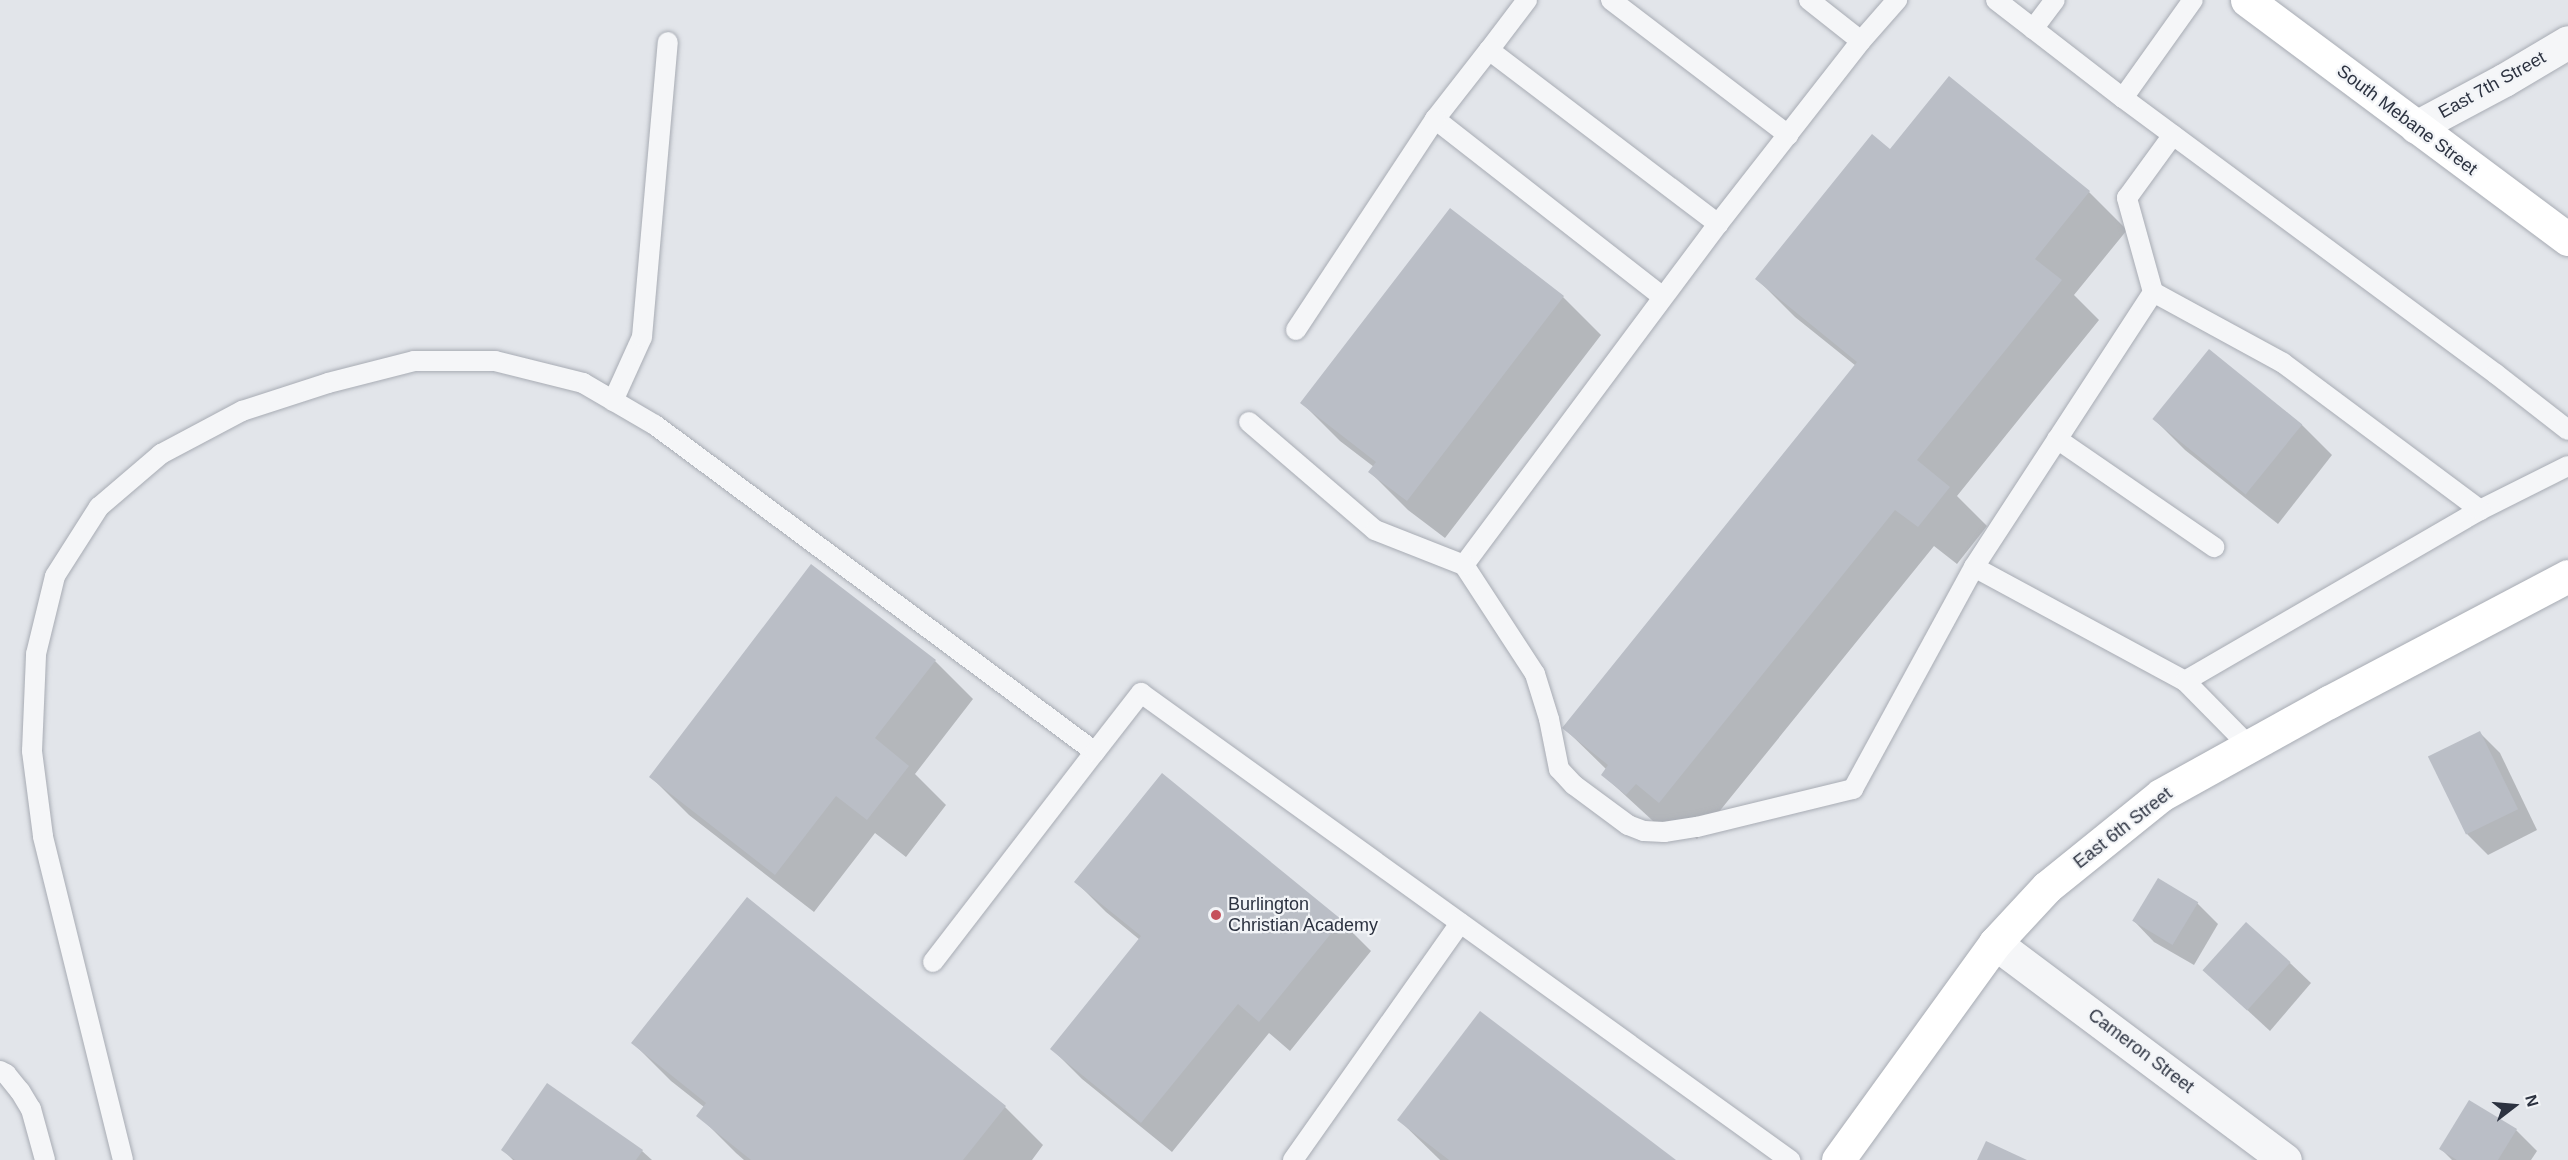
<!DOCTYPE html>
<style>
body{margin:0}
#map{position:relative;width:2568px;height:1160px;overflow:hidden;background:#e2e5ea;font-family:Arial,sans-serif}
div>[style]{position:absolute}
[style*='--x']{left:calc(var(--x)*1px);top:calc(var(--y)*1px);width:calc(var(--w)*1px);rotate:calc(var(--a)*1deg)}
.shadow>*{inset:0;background:#0003}
.building>*{inset:0;background:#babec6;transform-origin:0 0}
.roads{filter:drop-shadow(0 0 2px #a8acb4) drop-shadow(0 0 2px #a8acb4)}
.lane>*{height:20px;margin:-10px;padding:0 10px;transform-origin:10px;border-radius:10px;background:#f5f6f8}
.street>*{height:33px;margin:-16.5px;padding:0 16.5px;transform-origin:16.5px;border-radius:16.5px;background:#f5f6f8}
.secondary>*{height:33px;margin:-16.5px;padding:0 16.5px;transform-origin:16.5px;border-radius:16.5px;background:#fff}
.dots>*{width:16px;height:16px;translate:-50% -50%;box-sizing:border-box;border:3px solid #f2f4f7;border-radius:50%}
span{translate:-50% -50%;white-space:nowrap;text-align:center;line-height:1.15;-webkit-text-stroke:4.5px #f2f4f7;paint-order:stroke}
.street-label{font-size:18px;color:#2c3240}
.poi-label{font-size:18px;color:#2c3240}
.left{translate:0 -50%;text-align:left}
.north{position:absolute;left:2484px;top:1076px;width:60px;height:60px;-webkit-text-stroke:4px #f2f4f7;paint-order:stroke;rotate:74deg;font-size:16px;font-weight:700;line-height:24px;text-align:center;color:#2c3240}
.north::after{content:'';display:block;margin:auto;width:21px;height:27px;background:#2c3240;clip-path:polygon(50% 0,100% 100%,50% 72%,0 100%)}
</style>
<div id="map">
<div class="shadow">
<div style="clip-path:polygon(1890px 151px,2089px 192px,2127px 230px,2074px 295px,2099px 320px,1957px 496px,1987px 526px,1957px 564px,1934px 546px,1697px 839px,1674px 821px,1665px 832px,1603px 775px,1607px 770px,1564px 728px,1856px 366px,1795px 317px,1757px 279px)"></div>
<div style="clip-path:polygon(1450px 210px,1563px 297px,1601px 335px,1445px 538px,1408px 510px,1370px 472px,1374px 467px,1340px 441px,1302px 403px)"></div>
<div style="clip-path:polygon(2209px 351px,2302px 425px,2332px 455px,2278px 524px,2185px 450px,2155px 420px)"></div>
<div style="clip-path:polygon(935px 661px,973px 699px,915px 774px,946px 805px,906px 857px,875px 833px,814px 912px,689px 815px,651px 777px)"></div>
<div style="clip-path:polygon(2479px 732px,2500px 753px,2537px 830px,2488px 855px,2467px 834px)"></div>
<div style="clip-path:polygon(2158px 880px,2197px 903px,2218px 924px,2194px 965px,2154px 942px,2134px 921px)"></div>
<div style="clip-path:polygon(1076px 882px,1341px 921px,1371px 951px,1290px 1051px,1269px 1033px,1172px 1152px,1082px 1079px,1052px 1049px,1140px 940px,1106px 912px)"></div>
<div style="clip-path:polygon(747px 899px,1005px 1107px,1043px 1145px,1032px 1160px,744px 1160px,736px 1153px,698px 1115px,704px 1107px,671px 1081px,633px 1043px)"></div>
<div style="clip-path:polygon(2290px 963px,2311px 983px,2270px 1031px,2206px 972px)"></div>
<div style="clip-path:polygon(1399px 1120px,1674px 1160px,1440px 1160px)"></div>
<div style="clip-path:polygon(2516px 1130px,2537px 1151px,2531px 1160px,2452px 1160px,2441px 1149px)"></div>
<div style="clip-path:polygon(503px 1150px,642px 1151px,652px 1160px,513px 1160px)"></div>
</div>
<div class="building">
<div style="clip-path:polygon(1949px 76px,2090px 191px,2035px 259px,2062px 280px,1917px 460px,1950px 487px,1918px 527px,1895px 510px,1659px 803px,1636px 784px,1626px 795px,1601px 775px,1608px 765px,1562px 728px,1857px 362px,1755px 279px,1872px 134px,1890px 149px)"></div>
<div style="clip-path:polygon(1450px 208px,1564px 296px,1407px 501px,1368px 472px,1376px 462px,1300px 403px)"></div>
<div style="left:2209px;top:349px;width:120px;height:90px;rotate:39deg"></div>
<div style="clip-path:polygon(811px 564px,936px 660px,875px 738px,909px 766px,867px 820px,836px 796px,775px 875px,649px 777px)"></div>
<div style="left:2480px;top:731px;width:87px;height:58px;rotate:64deg"></div>
<div style="clip-path:polygon(1162px 773px,1342px 920px,1259px 1022px,1238px 1004px,1141px 1123px,1050px 1049px,1141px 936px,1074px 882px)"></div>
<div style="left:2158px;top:878px;width:47px;height:50px;rotate:31deg"></div>
<div style="clip-path:polygon(747px 897px,1006px 1106px,963px 1160px,751px 1160px,696px 1116px,706px 1103px,631px 1043px)"></div>
<div style="left:2246px;top:922px;width:60px;height:65px;rotate:42deg"></div>
<div style="clip-path:polygon(1480px 1011px,1676px 1160px,1449px 1160px,1397px 1120px)"></div>
<div style="clip-path:polygon(547px 1083px,643px 1150px,636px 1160px,515px 1160px,501px 1150px)"></div>
<div style="clip-path:polygon(2469px 1100px,2517px 1129px,2498px 1160px,2457px 1160px,2439px 1149px)"></div>
<div style="clip-path:polygon(1986px 1141px,2027px 1160px,1977px 1160px)"></div>
</div>
<div class="roads">
<div class="lane">
<div style="--x:1527;--y:0;--w:63;--a:127.2"></div>
<div style="--x:1489;--y:50;--w:288;--a:37.2"></div>
<div style="--x:1718;--y:224;--w:425;--a:126.7"></div>
<div style="--x:1464;--y:565;--w:130;--a:56.9"></div>
<div style="--x:1535;--y:674;--w:47;--a:72.7"></div>
<div style="--x:1549;--y:719;--w:51;--a:78.7"></div>
<div style="--x:1559;--y:769;--w:22;--a:47"></div>
<div style="--x:1574;--y:785;--w:67;--a:36.5"></div>
<div style="--x:1628;--y:825;--w:17;--a:21"></div>
<div style="--x:1644;--y:831;--w:20;--a:3"></div>
<div style="--x:1664;--y:832;--w:33;--a:-9"></div>
<div style="--x:1697;--y:827;--w:161;--a:-13.7"></div>
<div style="--x:1853;--y:789;--w:253;--a:-61.4"></div>
<div style="--x:1974;--y:567;--w:240;--a:28.4"></div>
<div style="--x:2185;--y:681;--w:341;--a:-30.1"></div>
<div style="--x:2480;--y:510;--w:98;--a:-26.6"></div>
<div style="--x:1611;--y:0;--w:223;--a:37.3"></div>
<div style="--x:1809;--y:0;--w:66;--a:38.3"></div>
<div style="--x:1996;--y:0;--w:160;--a:37.7"></div>
<div style="--x:2123;--y:98;--w:464;--a:36.5"></div>
<div style="--x:2496;--y:374;--w:91;--a:37.9"></div>
<div style="--x:2033;--y:29;--w:36;--a:-53"></div>
<div style="--x:1489;--y:50;--w:88;--a:128"></div>
<div style="--x:1435;--y:119;--w:289;--a:38"></div>
<div style="--x:2123;--y:98;--w:120;--a:-54.5"></div>
<div style="--x:1718;--y:224;--w:232;--a:-52"></div>
<div style="--x:1861;--y:41;--w:55;--a:-48.7"></div>
<div style="--x:2153;--y:292;--w:98;--a:-105.5"></div>
<div style="--x:2127;--y:198;--w:78;--a:-53.9"></div>
<div style="--x:1296;--y:330;--w:253;--a:-56.6"></div>
<div style="--x:613;--y:401;--w:70;--a:-65.6"></div>
<div style="--x:642;--y:337;--w:296;--a:-85"></div>
<div style="--x:1249;--y:422;--w:166;--a:40.6"></div>
<div style="--x:1375;--y:530;--w:96;--a:21.5"></div>
<div style="--x:2057;--y:439;--w:191;--a:34.5"></div>
<div style="--x:1974;--y:567;--w:328;--a:-56.9"></div>
<div style="--x:2153;--y:292;--w:148;--a:28.6"></div>
<div style="--x:2283;--y:363;--w:246;--a:36.7"></div>
<div style="--x:2185;--y:681;--w:91;--a:45.4"></div>
<div style="--x:933;--y:962;--w:265;--a:-52.4"></div>
<div style="--x:0;--y:1071;--w:7;--a:27"></div>
<div style="--x:6;--y:1074;--w:22;--a:51"></div>
<div style="--x:20;--y:1091;--w:21;--a:59"></div>
<div style="--x:31;--y:1109;--w:53;--a:74.6"></div>
<div style="--x:123;--y:1160;--w:334;--a:-103.9"></div>
<div style="--x:43;--y:836;--w:86;--a:-97.4"></div>
<div style="--x:32;--y:751;--w:97;--a:-87.6"></div>
<div style="--x:36;--y:654;--w:80;--a:-76.3"></div>
<div style="--x:55;--y:576;--w:82;--a:-57.5"></div>
<div style="--x:99;--y:507;--w:82;--a:-40.5"></div>
<div style="--x:161;--y:454;--w:92;--a:-28"></div>
<div style="--x:242;--y:411;--w:90;--a:-18"></div>
<div style="--x:328;--y:383;--w:89;--a:-14.3"></div>
<div style="--x:414;--y:361;--w:81;--a:0"></div>
<div style="--x:495;--y:361;--w:91;--a:14"></div>
<div style="--x:583;--y:383;--w:83;--a:30.3"></div>
<div style="--x:655;--y:425;--w:548;--a:36.62"></div>
<div style="--x:1095;--y:752;--w:75;--a:-52.1"></div>
<div style="--x:1141;--y:693;--w:800;--a:35.74"></div>
<div style="--x:1293;--y:1160;--w:290;--a:-54.8"></div>
</div>
<div class="street">
<div style="--x:2416;--y:127;--w:100;--a:-28.1"></div>
<div style="--x:2504;--y:80;--w:74;--a:-30.7"></div>
<div style="--x:1995;--y:943;--w:362;--a:36.8"></div>
</div>
<div class="secondary">
<div style="--x:2247;--y:0;--w:400;--a:36.7"></div>
<div style="--x:1838;--y:1160;--w:268;--a:-54.1"></div>
<div style="--x:1995;--y:943;--w:76;--a:-47.1"></div>
<div style="--x:2047;--y:887;--w:146;--a:-38.9"></div>
<div style="--x:2161;--y:795;--w:192;--a:-29"></div>
<div style="--x:2329;--y:702;--w:270;--a:-27.8"></div>
</div>
</div>
<div class="dots">
<div style="left:1216px;top:915px;background:#c5515c"></div>
</div>
<div class="street-label">
<span style="left:2492px;top:85px;rotate:-29deg">East 7th Street</span>
<span style="left:2407px;top:120px;rotate:37deg">South Mebane Street</span>
<span style="left:2123px;top:828px;rotate:-38deg">East 6th Street</span>
<span style="left:2141px;top:1051px;rotate:37deg">Cameron Street</span>
</div>
<div class="poi-label">
<span class="left" style="left:1228px;top:915px">Burlington<br>Christian Academy</span>
</div>
<div class="north">N</div>
</div>
